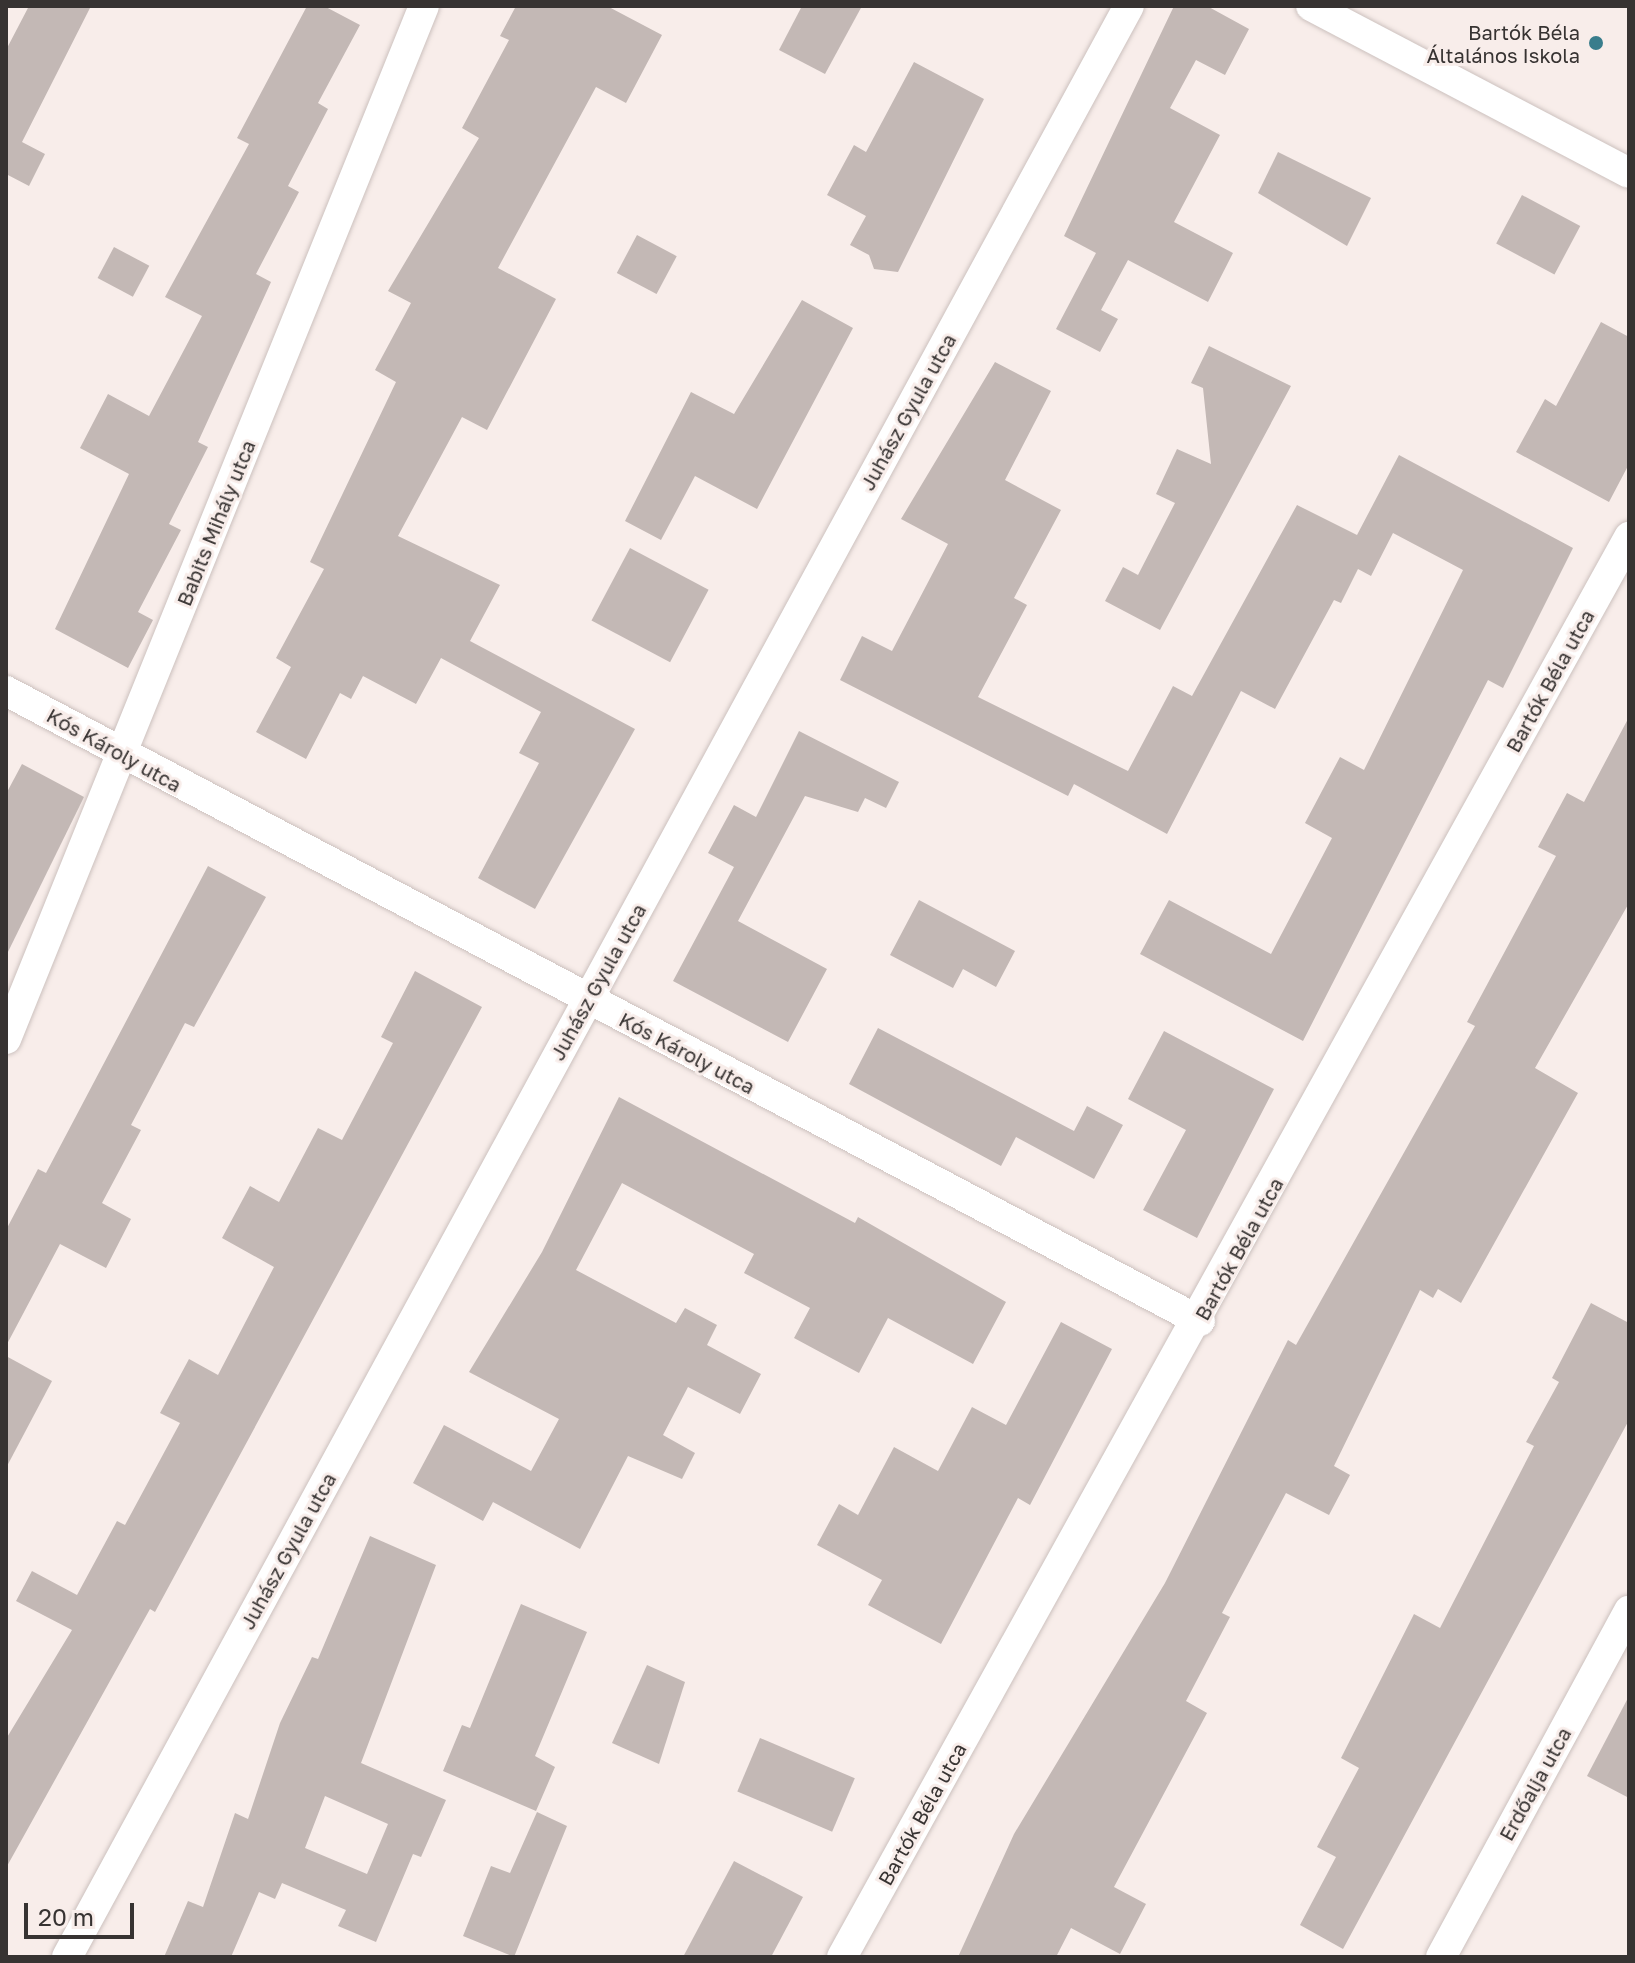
<!DOCTYPE html>
<meta charset="utf-8">
<style>
body{margin:0}
#map{position:relative;width:1635px;height:1963px;overflow:hidden;background:#f8edea;font-family:"Golos Text",sans-serif}
div>[style]{position:absolute}
[style*='--x']{left:calc(var(--x)*1px);top:calc(var(--y)*1px);width:calc(var(--w)*1px);rotate:calc(var(--a)*1deg)}
.building>*{inset:0;background:#c3b8b5;transform-origin:0 0}
.roads{filter:drop-shadow(0 0 2px #ccc1be) drop-shadow(0 0 2px #ccc1be)}
.minor>*{height:30px;margin:-15px;padding:0 15px;transform-origin:15px;border-radius:15px;background:#fff}
.dots>*{width:22px;height:22px;translate:-50% -50%;box-sizing:border-box;border:4px solid #f8edea;border-radius:50%}
span{translate:-50% -50%;white-space:nowrap;text-align:center;line-height:1.15;-webkit-text-stroke:6px #f8edea;paint-order:stroke}
.poi-label{font-size:20px;color:#373332}
.right{translate:-100% -50%;text-align:right}
.street-label{font-size:20px;color:#373332}
.frame{position:absolute;inset:0;border:8px solid #373332;pointer-events:none}
.scale{position:absolute;left:24px;top:1903px;width:110px;height:36px;box-sizing:border-box;border:4px solid #373332;border-top:0;padding-left:10px;font-size:24px;line-height:28px;white-space:nowrap;color:#373332;-webkit-text-stroke:6px #f8edea;paint-order:stroke}
</style>
<div id="map">
<div class="building">
<div style="clip-path:polygon(29px 6px,91px 6px,22px 142px,45px 154px,29px 186px,6px 174px,6px 50px)"></div>
<div style="clip-path:polygon(307px 6px,324px 6px,360px 25px,318px 103px,328px 109px,288px 186px,299px 192px,256px 274px,271px 282px,198px 442px,208px 447px,169px 524px,181px 530px,138px 612px,153px 620px,128px 668px,55px 629px,129px 474px,80px 448px,108px 394px,149px 416px,202px 316px,165px 297px,249px 144px,237px 138px)"></div>
<div style="clip-path:polygon(516px 6px,607px 6px,662px 35px,626px 103px,596px 87px,498px 268px,556px 299px,487px 430px,462px 417px,398px 536px,500px 585px,470px 641px,635px 729px,535px 909px,478px 878px,539px 763px,519px 753px,541px 712px,441px 658px,416px 704px,363px 676px,351px 699px,340px 693px,306px 759px,256px 732px,291px 667px,276px 658px,324px 569px,310px 562px,396px 382px,375px 370px,411px 303px,388px 291px,479px 138px,462px 128px,509px 40px,500px 36px)"></div>
<div style="clip-path:polygon(802px 6px,862px 6px,825px 74px,779px 50px)"></div>
<div style="clip-path:polygon(1174px 6px,1207px 6px,1249px 29px,1225px 75px,1196px 60px,1170px 108px,1220px 135px,1174px 222px,1233px 253px,1208px 302px,1128px 260px,1101px 310px,1118px 319px,1100px 352px,1056px 329px,1096px 253px,1064px 236px)"></div>
<div style="clip-path:polygon(914px 62px,984px 99px,898px 272px,874px 269px,869px 255px,850px 245px,866px 216px,827px 195px,854px 145px,866px 152px)"></div>
<div style="clip-path:polygon(1278px 152px,1371px 198px,1347px 246px,1258px 193px)"></div>
<div style="left:1522px;top:195px;width:66px;height:55px;rotate:28deg"></div>
<div style="left:637px;top:235px;width:45px;height:43px;rotate:28deg"></div>
<div style="left:114px;top:247px;width:40px;height:35px;rotate:28deg"></div>
<div style="clip-path:polygon(802px 300px,853px 328px,757px 509px,695px 476px,661px 540px,625px 521px,691px 392px,734px 414px)"></div>
<div style="clip-path:polygon(1601px 322px,1629px 337px,1629px 464px,1609px 502px,1516px 452px,1545px 399px,1556px 406px)"></div>
<div style="clip-path:polygon(1209px 346px,1291px 386px,1160px 630px,1105px 601px,1123px 567px,1138px 575px,1175px 503px,1156px 494px,1177px 449px,1211px 464px,1203px 388px,1191px 383px)"></div>
<div style="clip-path:polygon(995px 362px,1051px 391px,1005px 480px,1061px 510px,1014px 598px,1027px 605px,978px 697px,1128px 771px,1173px 686px,1192px 696px,1297px 505px,1357px 535px,1399px 455px,1573px 548px,1503px 688px,1488px 680px,1303px 1041px,1140px 954px,1169px 900px,1271px 954px,1332px 838px,1305px 823px,1340px 757px,1364px 770px,1463px 570px,1393px 533px,1371px 576px,1358px 569px,1341px 603px,1334px 600px,1275px 709px,1241px 691px,1167px 834px,1074px 784px,1068px 796px,840px 680px,862px 636px,892px 651px,948px 544px,901px 519px)"></div>
<div style="left:630px;top:548px;width:89px;height:82px;rotate:28deg"></div>
<div style="clip-path:polygon(1629px 717px,1629px 903px,1535px 1068px,1578px 1093px,1461px 1303px,1438px 1289px,1433px 1298px,1420px 1290px,1334px 1466px,1350px 1475px,1329px 1515px,1286px 1493px,1222px 1613px,1230px 1617px,1186px 1701px,1207px 1713px,1114px 1887px,1146px 1904px,1120px 1954px,1071px 1928px,1056px 1957px,958px 1957px,1014px 1834px,1165px 1583px,1288px 1340px,1296px 1345px,1475px 1026px,1467px 1022px,1556px 856px,1538px 847px,1567px 793px,1584px 802px)"></div>
<div style="clip-path:polygon(799px 731px,899px 782px,886px 808px,865px 798px,858px 812px,805px 796px,738px 921px,827px 969px,788px 1042px,673px 981px,734px 867px,708px 853px,734px 805px,756px 817px)"></div>
<div style="clip-path:polygon(22px 764px,84px 797px,6px 956px,6px 794px)"></div>
<div style="clip-path:polygon(208px 866px,266px 897px,194px 1027px,185px 1023px,131px 1125px,141px 1130px,102px 1203px,131px 1219px,106px 1268px,60px 1244px,6px 1346px,6px 1230px,38px 1169px,46px 1173px)"></div>
<div style="clip-path:polygon(919px 900px,1015px 951px,996px 987px,963px 969px,953px 988px,890px 955px)"></div>
<div style="clip-path:polygon(415px 971px,482px 1007px,155px 1612px,150px 1609px,6px 1868px,6px 1739px,72px 1630px,16px 1601px,32px 1571px,77px 1595px,117px 1521px,125px 1525px,180px 1423px,160px 1413px,189px 1359px,218px 1375px,274px 1267px,222px 1238px,250px 1186px,279px 1202px,318px 1128px,342px 1140px,393px 1043px,381px 1037px)"></div>
<div style="clip-path:polygon(878px 1028px,1074px 1131px,1087px 1106px,1123px 1125px,1094px 1179px,1016px 1137px,1001px 1166px,849px 1084px)"></div>
<div style="clip-path:polygon(1164px 1031px,1274px 1089px,1197px 1238px,1143px 1210px,1186px 1130px,1128px 1099px)"></div>
<div style="clip-path:polygon(619px 1097px,855px 1223px,858px 1217px,1006px 1302px,973px 1364px,888px 1318px,859px 1373px,794px 1338px,810px 1308px,744px 1273px,754px 1254px,622px 1183px,576px 1270px,676px 1323px,685px 1308px,717px 1325px,707px 1345px,761px 1374px,740px 1414px,688px 1387px,663px 1435px,695px 1453px,682px 1479px,628px 1456px,580px 1549px,493px 1502px,483px 1521px,413px 1483px,444px 1425px,531px 1471px,559px 1419px,469px 1372px,542px 1252px)"></div>
<div style="clip-path:polygon(1591px 1303px,1629px 1323px,1629px 1420px,1343px 1949px,1300px 1925px,1336px 1857px,1317px 1847px,1359px 1768px,1341px 1758px,1414px 1614px,1440px 1628px,1534px 1446px,1526px 1442px,1559px 1382px,1552px 1378px)"></div>
<div style="clip-path:polygon(1061px 1322px,1112px 1349px,1030px 1505px,1018px 1498px,941px 1644px,868px 1605px,882px 1580px,817px 1545px,839px 1504px,858px 1515px,894px 1447px,938px 1471px,972px 1407px,1006px 1425px)"></div>
<div style="clip-path:polygon(6px 1356px,52px 1381px,6px 1468px)"></div>
<div style="clip-path:polygon(evenodd,370px 1536px,436px 1565px,361px 1763px,446px 1800px,421px 1857px,413px 1854px,376px 1942px,338px 1926px,346px 1910px,282px 1883px,275px 1899px,259px 1892px,231px 1957px,164px 1957px,188px 1901px,203px 1907px,235px 1813px,248px 1819px,280px 1723px,312px 1657px,318px 1659px,370px 1536px,325px 1796px,388px 1824px,367px 1874px,305px 1848px,325px 1796px)"></div>
<div style="clip-path:polygon(521px 1604px,587px 1632px,535px 1756px,555px 1767px,536px 1811px,443px 1771px,462px 1725px,470px 1728px)"></div>
<div style="clip-path:polygon(647px 1665px,685px 1682px,659px 1764px,612px 1743px)"></div>
<div style="clip-path:polygon(1629px 1696px,1629px 1798px,1587px 1776px)"></div>
<div style="left:760px;top:1738px;width:103px;height:58px;rotate:23deg"></div>
<div style="clip-path:polygon(537px 1812px,567px 1826px,514px 1957px,463px 1936px,491px 1866px,510px 1873px)"></div>
<div style="clip-path:polygon(734px 1861px,803px 1897px,771px 1957px,683px 1957px)"></div>
</div>
<div class="roads">
<div class="minor">
<div style="--x:1311;--y:6;--w:359;--a:27.7"></div>
<div style="--x:6;--y:691;--w:1350;--a:27.82"></div>
<div style="--x:6;--y:1039;--w:1114;--a:-67.97"></div>
<div style="--x:67;--y:1957;--w:2221;--a:-61.44"></div>
<div style="--x:842;--y:1957;--w:1624;--a:-61"></div>
<div style="--x:1441;--y:1957;--w:394;--a:-61.5"></div>
</div>
</div>
<div class="dots">
<div style="left:1596px;top:43px;background:#397d8c"></div>
</div>
<div class="poi-label">
<span class="right" style="left:1580px;top:44px">Bartók Béla<br>Általános Iskola</span>
</div>
<div class="street-label">
<span style="left:908px;top:412px;rotate:-61deg">Juhász Gyula utca</span>
<span style="left:216px;top:523px;rotate:-68deg">Babits Mihály utca</span>
<span style="left:1550px;top:681px;rotate:-61deg">Bartók Béla utca</span>
<span style="left:114px;top:750px;rotate:29deg">Kós Károly utca</span>
<span style="left:598px;top:982px;rotate:-61deg">Juhász Gyula utca</span>
<span style="left:687px;top:1053px;rotate:28deg">Kós Károly utca</span>
<span style="left:1239px;top:1249px;rotate:-61deg">Bartók Béla utca</span>
<span style="left:288px;top:1551px;rotate:-61deg">Juhász Gyula utca</span>
<span style="left:1535px;top:1784px;rotate:-61deg">Erdőalja utca</span>
<span style="left:922px;top:1814px;rotate:-61deg">Bartók Béla utca</span>
</div>
<div class="frame"></div>
<div class="scale">20 m</div>
</div>
